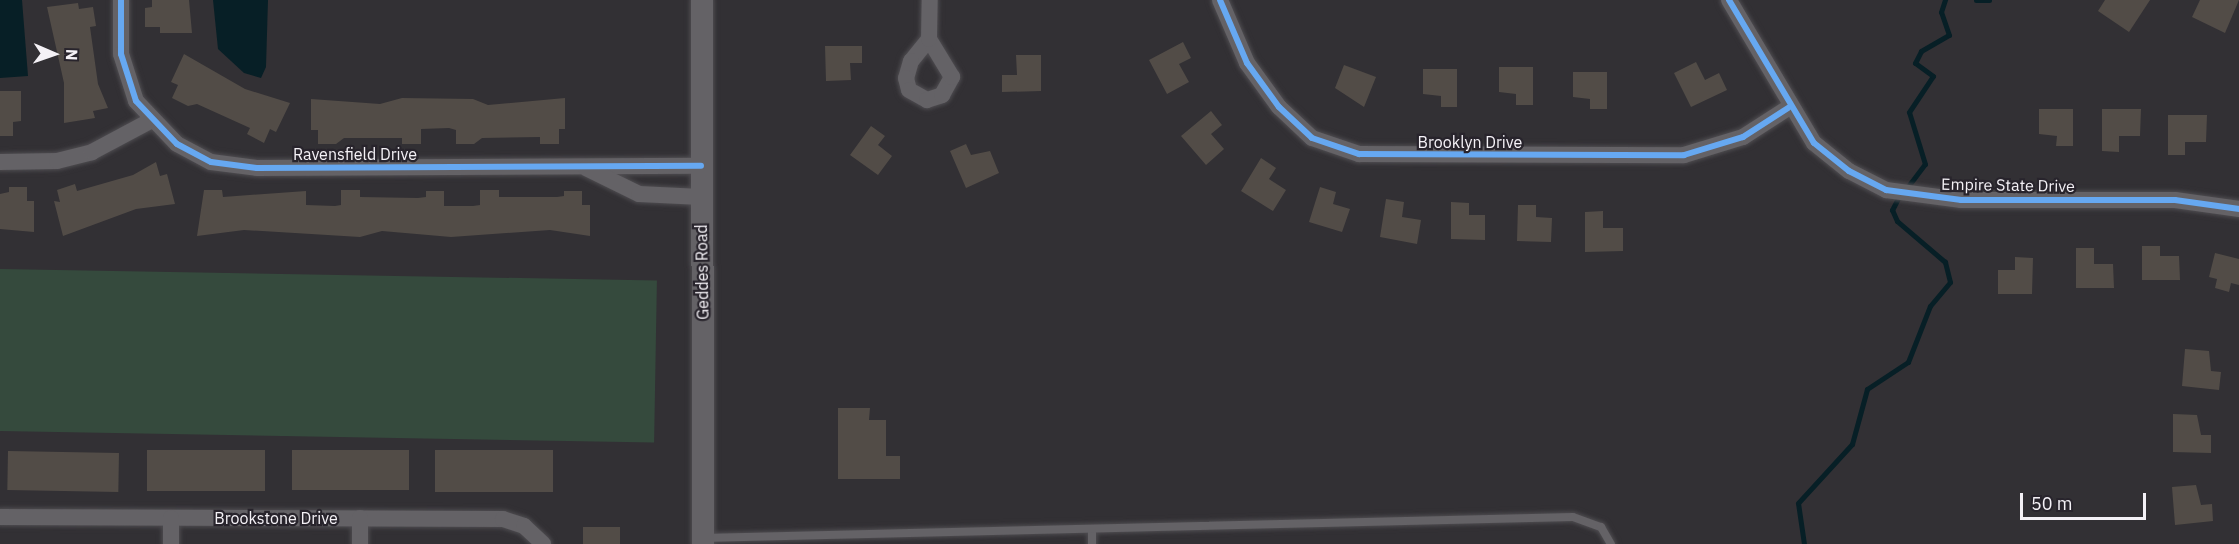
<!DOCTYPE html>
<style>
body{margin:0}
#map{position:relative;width:2239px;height:544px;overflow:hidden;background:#323034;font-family:"IBM Plex Sans",sans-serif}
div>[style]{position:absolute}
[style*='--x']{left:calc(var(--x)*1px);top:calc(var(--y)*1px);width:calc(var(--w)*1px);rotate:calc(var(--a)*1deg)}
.green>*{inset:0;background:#354a3d;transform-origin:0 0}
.water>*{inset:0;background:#071f26}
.stream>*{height:5px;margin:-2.5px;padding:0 2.5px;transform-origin:2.5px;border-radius:2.5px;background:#071f26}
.building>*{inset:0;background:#524c47;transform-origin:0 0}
.roads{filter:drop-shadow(0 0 2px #4e4c50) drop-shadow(0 0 2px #4e4c50)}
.service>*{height:8px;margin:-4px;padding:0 4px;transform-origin:4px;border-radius:4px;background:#646266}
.minor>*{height:16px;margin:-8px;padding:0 8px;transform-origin:8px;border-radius:8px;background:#646266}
.secondary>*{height:22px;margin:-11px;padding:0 11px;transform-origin:11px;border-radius:11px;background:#646266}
.cycleway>*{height:6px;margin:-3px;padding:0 3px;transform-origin:3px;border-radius:3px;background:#66a8f1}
span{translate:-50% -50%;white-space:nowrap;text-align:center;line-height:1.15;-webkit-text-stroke:4.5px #28242c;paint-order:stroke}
.street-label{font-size:16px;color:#f4f1f6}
.north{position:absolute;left:24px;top:24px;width:60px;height:60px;-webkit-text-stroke:4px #28242c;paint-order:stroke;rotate:92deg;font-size:16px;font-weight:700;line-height:24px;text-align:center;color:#f4f1f6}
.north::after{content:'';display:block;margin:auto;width:21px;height:27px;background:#f4f1f6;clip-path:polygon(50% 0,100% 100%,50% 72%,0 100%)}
.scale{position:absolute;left:2020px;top:493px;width:126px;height:27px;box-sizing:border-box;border:3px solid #f4f1f6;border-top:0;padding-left:8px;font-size:18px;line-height:21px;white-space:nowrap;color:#f4f1f6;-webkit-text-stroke:4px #28242c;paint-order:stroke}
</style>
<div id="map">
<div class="green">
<div style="left:0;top:269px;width:657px;height:162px;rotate:1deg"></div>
</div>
<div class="water">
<div style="clip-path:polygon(0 0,22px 0,28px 76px,0 78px)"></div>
<div style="clip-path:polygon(213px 0,268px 0,266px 67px,261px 78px,244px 73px,218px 49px)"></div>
</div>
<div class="stream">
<div style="--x:1976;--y:0;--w:13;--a:0"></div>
<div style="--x:1906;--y:189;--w:31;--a:-53"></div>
<div style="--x:1925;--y:164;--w:54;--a:-107.1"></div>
<div style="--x:1909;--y:112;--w:43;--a:-56.3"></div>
<div style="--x:1933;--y:76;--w:22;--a:-144"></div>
<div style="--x:1915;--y:63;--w:13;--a:-63"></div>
<div style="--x:1921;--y:51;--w:32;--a:-30"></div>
<div style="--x:1949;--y:35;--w:24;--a:-109"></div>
<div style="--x:1941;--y:12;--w:13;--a:-72"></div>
<div style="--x:1804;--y:544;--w:41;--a:-98.3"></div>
<div style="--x:1798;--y:503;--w:80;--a:-47.5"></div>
<div style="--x:1852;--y:444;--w:57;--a:-74.7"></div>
<div style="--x:1867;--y:389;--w:49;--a:-33.4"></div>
<div style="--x:1908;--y:362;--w:60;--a:-68.6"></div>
<div style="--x:1930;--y:306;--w:31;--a:-50"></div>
<div style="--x:1950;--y:282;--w:21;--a:-104"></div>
<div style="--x:1945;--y:262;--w:63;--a:-139.5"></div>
<div style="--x:1897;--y:221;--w:12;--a:-114"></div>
<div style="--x:1892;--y:210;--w:16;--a:-63"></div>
</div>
<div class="building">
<div style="clip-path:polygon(152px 0,189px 0,192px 33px,160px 33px,160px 27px,145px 27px,145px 8px,152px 7px)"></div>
<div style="clip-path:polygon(2105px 0,2150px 0,2129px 32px,2098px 11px)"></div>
<div style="clip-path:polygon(2200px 0,2239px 0,2225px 33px,2192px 17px)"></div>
<div style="clip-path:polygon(78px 3px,79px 9px,93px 7px,96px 26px,90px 27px,98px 84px,108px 108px,93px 111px,95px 118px,64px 123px,64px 83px,47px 7px)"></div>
<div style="clip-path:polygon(1183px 42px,1191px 58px,1179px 64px,1189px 82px,1167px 94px,1149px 60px)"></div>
<div style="clip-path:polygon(825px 46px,862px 46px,862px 63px,850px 63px,851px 80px,826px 81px)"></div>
<div style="clip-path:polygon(184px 54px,245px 89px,290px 103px,276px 132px,270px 129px,264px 143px,247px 134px,250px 128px,197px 104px,188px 106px,172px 98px,178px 85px,171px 82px)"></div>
<div style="clip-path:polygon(1016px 55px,1041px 55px,1041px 91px,1002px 92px,1002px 75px,1017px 75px)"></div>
<div style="clip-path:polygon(1696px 62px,1705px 80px,1719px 73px,1727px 90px,1691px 107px,1674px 73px)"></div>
<div style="clip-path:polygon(1344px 65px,1376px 77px,1364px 107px,1335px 88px)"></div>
<div style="clip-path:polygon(1499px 67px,1533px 67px,1533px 105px,1516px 105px,1516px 94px,1499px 92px)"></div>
<div style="clip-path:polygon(1423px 69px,1457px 69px,1457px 107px,1441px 107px,1441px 96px,1423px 94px)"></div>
<div style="clip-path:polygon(1573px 72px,1607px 72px,1607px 109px,1590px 109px,1590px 99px,1573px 97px)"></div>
<div style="clip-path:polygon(0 91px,21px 91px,21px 121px,13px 122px,13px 136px,0 136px)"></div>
<div style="clip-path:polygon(402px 98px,473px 99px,488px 105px,565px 98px,565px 129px,559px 129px,559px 144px,540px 144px,540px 137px,482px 138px,474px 144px,456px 144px,456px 130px,449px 128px,421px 129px,421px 144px,402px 144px,402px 138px,344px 138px,336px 144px,318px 144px,318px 130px,311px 130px,311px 99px,380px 104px)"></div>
<div style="clip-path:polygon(2039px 109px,2073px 109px,2073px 146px,2056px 146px,2057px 136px,2039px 134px)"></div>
<div style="clip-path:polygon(2102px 109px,2141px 109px,2140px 136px,2119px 136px,2119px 152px,2102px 151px)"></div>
<div style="clip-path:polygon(1211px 111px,1222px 125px,1211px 134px,1224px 149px,1206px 165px,1181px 136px)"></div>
<div style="clip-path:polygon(2168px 115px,2207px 115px,2206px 142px,2185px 142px,2185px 155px,2168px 155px)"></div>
<div style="clip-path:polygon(871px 126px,885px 136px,878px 145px,892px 156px,878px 175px,850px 155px)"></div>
<div style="clip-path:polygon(966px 144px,971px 155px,990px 151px,999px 173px,966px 188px,950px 151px)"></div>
<div style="clip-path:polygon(1261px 158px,1276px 168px,1269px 179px,1286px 190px,1273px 211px,1241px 191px)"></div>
<div style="clip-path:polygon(156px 162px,160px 176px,167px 174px,175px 204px,136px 209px,63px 236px,54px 201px,60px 202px,57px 190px,75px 184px,77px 191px,133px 175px)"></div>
<div style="clip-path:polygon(9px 187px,27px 187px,27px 201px,34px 201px,34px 232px,0 229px,0 194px,9px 192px)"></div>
<div style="clip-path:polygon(1320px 187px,1336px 192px,1333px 204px,1350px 209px,1342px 232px,1309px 222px)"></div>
<div style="clip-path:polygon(204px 190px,222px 190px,223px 197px,306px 191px,306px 205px,335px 206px,341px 205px,341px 190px,360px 190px,360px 197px,418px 198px,426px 197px,426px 191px,444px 191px,444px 206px,473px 206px,480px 205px,480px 190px,499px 190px,499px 197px,557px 197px,564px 196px,564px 191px,582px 191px,582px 205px,590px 205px,590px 236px,550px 230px,451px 237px,382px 231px,360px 237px,244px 230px,197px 236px)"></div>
<div style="clip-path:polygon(1386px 199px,1404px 202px,1402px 217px,1421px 220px,1417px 244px,1380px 237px)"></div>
<div style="clip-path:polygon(1451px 202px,1469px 203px,1469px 215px,1485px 215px,1485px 240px,1451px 239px)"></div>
<div style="clip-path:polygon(1518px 205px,1536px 205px,1536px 217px,1552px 218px,1551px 242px,1517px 241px)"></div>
<div style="clip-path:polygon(1603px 211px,1603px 228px,1623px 228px,1623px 251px,1585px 252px,1585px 212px)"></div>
<div style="clip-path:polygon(2142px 246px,2160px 246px,2160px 256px,2179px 256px,2180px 280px,2142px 280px)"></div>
<div style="clip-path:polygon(2076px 248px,2094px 248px,2094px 264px,2113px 264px,2114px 288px,2076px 288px)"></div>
<div style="clip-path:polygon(2215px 253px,2239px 259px,2239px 285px,2231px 283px,2229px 292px,2215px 288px,2217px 279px,2209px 277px)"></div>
<div style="clip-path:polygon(2015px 257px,2033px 258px,2032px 294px,1998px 294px,1998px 270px,2015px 270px)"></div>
<div style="clip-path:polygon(2185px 349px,2209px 351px,2211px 371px,2221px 372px,2219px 390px,2182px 386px)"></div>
<div style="clip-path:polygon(838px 408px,870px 408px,869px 420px,886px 420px,886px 456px,900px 456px,900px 479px,838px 479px)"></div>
<div style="clip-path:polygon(2173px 414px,2197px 415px,2201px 435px,2211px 435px,2211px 453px,2173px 452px)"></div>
<div style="left:147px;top:450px;width:118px;height:41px"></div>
<div style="left:292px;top:450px;width:117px;height:40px"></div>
<div style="left:435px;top:450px;width:118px;height:42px"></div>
<div style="left:8px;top:451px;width:111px;height:39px;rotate:1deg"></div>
<div style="clip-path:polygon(2196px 485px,2201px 505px,2212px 504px,2213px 521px,2175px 525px,2172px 487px)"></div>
<div style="left:583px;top:527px;width:37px;height:17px"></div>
</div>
<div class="roads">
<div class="service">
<div style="--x:1092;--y:531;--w:13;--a:90"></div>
<div style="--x:703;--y:538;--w:870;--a:-1.38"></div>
<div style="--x:1573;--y:517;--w:30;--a:20"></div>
<div style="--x:1601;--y:527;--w:20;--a:60"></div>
</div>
<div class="minor">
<div style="--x:121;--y:0;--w:54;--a:90"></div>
<div style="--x:121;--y:54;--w:49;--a:72.3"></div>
<div style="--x:136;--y:101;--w:59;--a:46.4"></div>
<div style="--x:177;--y:144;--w:38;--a:28"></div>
<div style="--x:211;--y:162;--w:46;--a:7.4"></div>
<div style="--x:257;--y:168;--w:444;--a:-0.3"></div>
<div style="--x:1220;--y:0;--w:69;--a:66.8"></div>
<div style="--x:1247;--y:63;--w:54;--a:54"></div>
<div style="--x:1279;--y:107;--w:45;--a:43.2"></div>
<div style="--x:1312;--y:138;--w:50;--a:18.8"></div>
<div style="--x:1359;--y:154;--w:325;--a:0.2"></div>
<div style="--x:1684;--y:155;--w:62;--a:-17"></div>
<div style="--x:1743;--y:137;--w:54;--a:-32.8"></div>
<div style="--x:1729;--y:0;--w:166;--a:59.3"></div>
<div style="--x:1814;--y:143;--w:45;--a:38.7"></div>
<div style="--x:1849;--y:171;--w:42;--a:27.2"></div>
<div style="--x:1886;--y:190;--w:76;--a:7.6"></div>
<div style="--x:1961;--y:200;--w:214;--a:0"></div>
<div style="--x:2175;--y:200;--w:65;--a:8"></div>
<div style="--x:929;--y:39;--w:28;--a:129"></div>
<div style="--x:911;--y:61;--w:18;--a:106"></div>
<div style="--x:906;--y:78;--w:12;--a:76"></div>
<div style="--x:909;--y:90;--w:21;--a:29"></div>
<div style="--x:927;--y:100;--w:16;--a:-18"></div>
<div style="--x:942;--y:95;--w:21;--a:-61"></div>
<div style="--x:952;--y:77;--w:44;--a:-121.2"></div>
<div style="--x:929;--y:39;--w:39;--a:-89"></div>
<div style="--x:0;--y:162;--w:57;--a:-1"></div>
<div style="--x:57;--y:161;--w:36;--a:-14"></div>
<div style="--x:92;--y:152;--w:66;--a:-28.1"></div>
<div style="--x:586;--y:168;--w:59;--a:26.1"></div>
<div style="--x:639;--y:194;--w:62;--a:2.8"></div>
<div style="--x:0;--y:517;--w:503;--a:0.23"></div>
<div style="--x:503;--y:519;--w:22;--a:18"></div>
<div style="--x:524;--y:526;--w:26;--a:43"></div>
<div style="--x:171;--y:518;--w:26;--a:90"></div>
<div style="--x:360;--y:544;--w:26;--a:-90"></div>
</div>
<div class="secondary">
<div style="--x:702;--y:0;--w:544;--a:89.89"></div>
</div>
</div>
<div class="cycleway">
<div style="--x:121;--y:0;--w:54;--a:90"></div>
<div style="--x:121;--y:54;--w:49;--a:72.3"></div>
<div style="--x:136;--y:101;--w:59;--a:46.4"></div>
<div style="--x:177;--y:144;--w:38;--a:28"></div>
<div style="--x:211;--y:162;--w:46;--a:7.4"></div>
<div style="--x:257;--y:168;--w:444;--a:-0.3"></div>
<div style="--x:1220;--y:0;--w:69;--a:66.8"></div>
<div style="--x:1247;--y:63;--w:54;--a:54"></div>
<div style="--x:1279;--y:107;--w:45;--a:43.2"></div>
<div style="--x:1312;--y:138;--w:50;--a:18.8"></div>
<div style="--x:1359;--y:154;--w:325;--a:0.2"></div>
<div style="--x:1684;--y:155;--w:62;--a:-17"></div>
<div style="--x:1743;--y:137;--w:54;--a:-32.8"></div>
<div style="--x:1729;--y:0;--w:166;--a:59.3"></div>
<div style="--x:1814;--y:143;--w:45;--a:38.7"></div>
<div style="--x:1849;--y:171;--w:42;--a:27.2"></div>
<div style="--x:1886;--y:190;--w:76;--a:7.6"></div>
<div style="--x:1961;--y:200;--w:214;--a:0"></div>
<div style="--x:2175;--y:200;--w:65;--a:8"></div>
</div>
<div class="street-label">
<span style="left:1470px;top:142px">Brooklyn Drive</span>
<span style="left:355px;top:154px">Ravensfield Drive</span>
<span style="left:2008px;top:185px;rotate:1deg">Empire State Drive</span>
<span style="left:702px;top:272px;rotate:-91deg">Geddes Road</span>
<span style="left:276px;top:518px">Brookstone Drive</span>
</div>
<div class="north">N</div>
<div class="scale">50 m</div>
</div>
